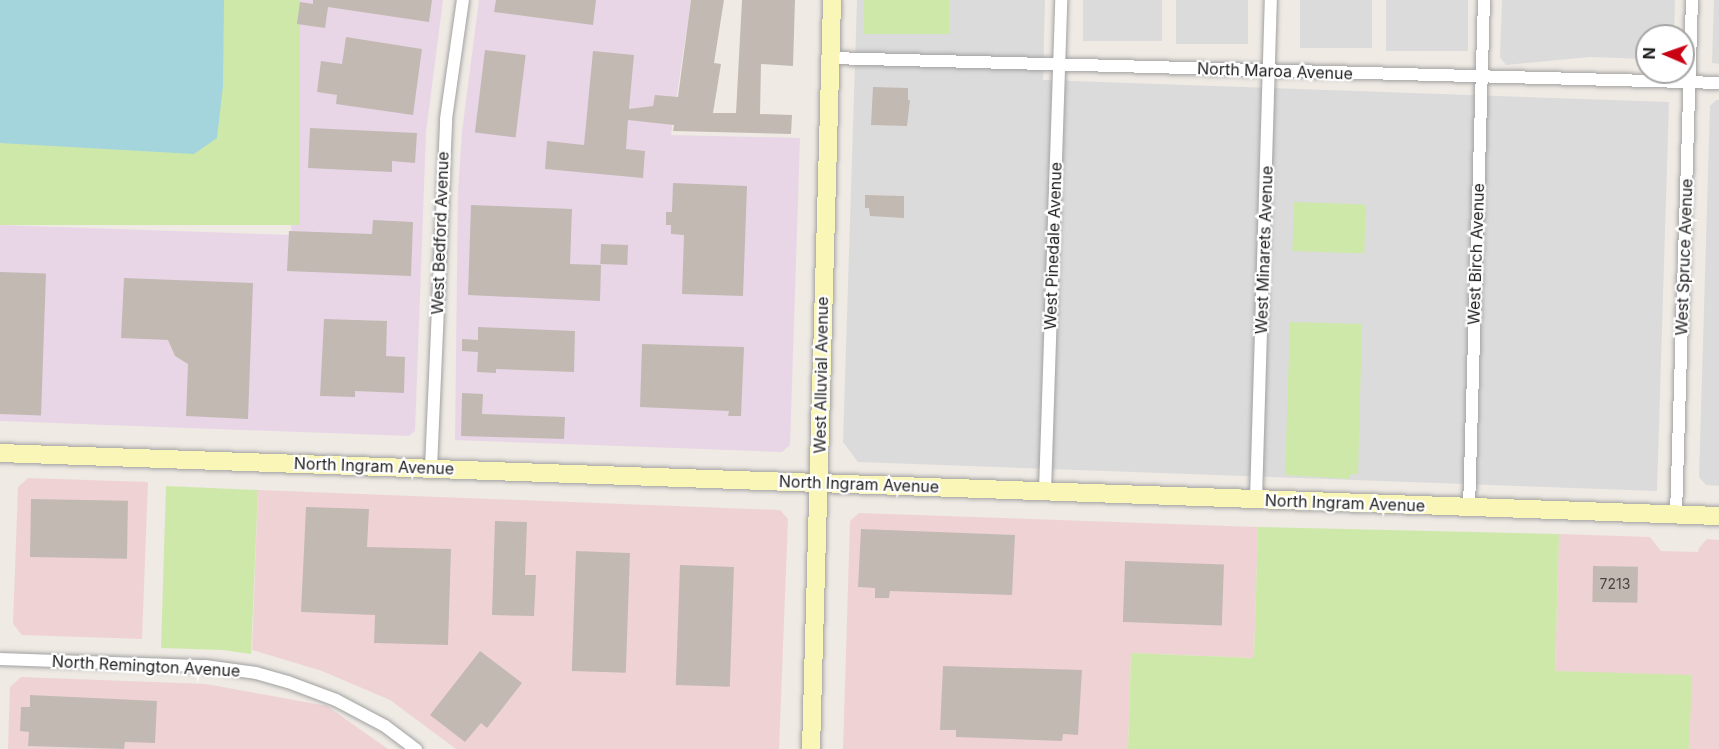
<!DOCTYPE html>
<style>
body{margin:0}
#map{position:relative;width:1719px;height:749px;overflow:hidden;background:#efeae4;font-family:Inter,sans-serif}
div>[style]{position:absolute}
[style*='--x']{left:calc(var(--x)*1px);top:calc(var(--y)*1px);width:calc(var(--w)*1px);rotate:calc(var(--a)*1deg)}
.residential>*{inset:0;background:#dcdbdb;transform-origin:0 0}
.commercial>*{inset:0;background:#efd3d4}
.industrial>*{inset:0;background:#e8d6e6}
.grass>*{inset:0;background:#cee8aa;transform-origin:0 0}
.water>*{inset:0;background:#a4d4dc}
.building>*{inset:0;background:#c3b9b3;transform-origin:0 0}
.roads{filter:drop-shadow(0 0 2px #a2a2a2) drop-shadow(0 0 2px #a2a2a2)}
.street>*{height:12px;margin:-6px;padding:0 6px;transform-origin:6px;border-radius:6px;background:#fff}
.secondary>*{height:18px;margin:-9px;padding:0 9px;transform-origin:9px;border-radius:9px;background:#f9f6b8}
span{translate:-50% -50%;white-space:nowrap;text-align:center;line-height:1.15;-webkit-text-stroke:4.5px #fff;paint-order:stroke}
.number-label{font-size:14px;color:#474543}
.number-label span{-webkit-text-stroke-width:0}
.street-label{font-size:16px;color:#1e1e1e}
.north{position:absolute;left:1635px;top:24px;width:60px;height:60px;box-sizing:border-box;background:#fff;border:2px solid #a5a5a5;border-radius:50%;rotate:272deg;font-size:16px;font-weight:700;line-height:24px;text-align:center;color:#1e1e1e}
.north::after{content:'';display:block;margin:auto;width:21px;height:27px;background:#c90314;clip-path:polygon(50% 0,100% 100%,50% 72%,0 100%)}
</style>
<div id="map">
<div class="residential">
<div style="clip-path:polygon(857px 0,1045px 0,1043px 80px,1669px 102px,1657px 491px,858px 462px,843px 442px)"></div>
<div style="left:1083px;top:0;width:79px;height:41px"></div>
<div style="left:1176px;top:0;width:72px;height:44px"></div>
<div style="left:1300px;top:0;width:72px;height:48px"></div>
<div style="left:1386px;top:0;width:82px;height:51px"></div>
<div style="clip-path:polygon(1502px 0,1675px 0,1674px 36px,1647px 36px,1647px 59px,1590px 57px,1506px 65px,1500px 57px)"></div>
<div style="clip-path:polygon(1714px 0,1719px 0,1719px 64px,1712px 63px)"></div>
<div style="clip-path:polygon(1716px 100px,1719px 100px,1719px 486px,1706px 485px,1699px 477px,1710px 106px)"></div>
</div>
<div class="commercial">
<div style="clip-path:polygon(28px 478px,148px 482px,142px 639px,22px 635px,13px 624px,18px 487px)"></div>
<div style="clip-path:polygon(258px 490px,780px 510px,788px 519px,779px 749px,456px 749px,390px 700px,322px 671px,252px 650px)"></div>
<div style="clip-path:polygon(859px 513px,1258px 527px,1254px 658px,1131px 653px,1128px 749px,843px 749px,850px 521px)"></div>
<div style="clip-path:polygon(1559px 534px,1650px 537px,1661px 551px,1698px 552px,1699px 548px,1707px 539px,1719px 540px,1719px 749px,1689px 749px,1555px 672px)"></div>
<div style="clip-path:polygon(21px 677px,206px 684px,327px 706px,388px 749px,8px 749px,10px 687px)"></div>
</div>
<div class="industrial">
<div style="clip-path:polygon(300px 0,443px 0,426px 132px,415px 431px,409px 436px,0 421px,0 225px,291px 235px)"></div>
<div style="clip-path:polygon(479px 0,691px 0,671px 135px,800px 138px,790px 445px,782px 452px,455px 440px,458px 191px,462px 132px)"></div>
</div>
<div class="grass">
<div style="left:0;top:0;width:300px;height:225px"></div>
<div style="left:864px;top:0;width:85px;height:34px"></div>
<div style="left:1294px;top:202px;width:72px;height:49px;rotate:2deg"></div>
<div style="clip-path:polygon(1290px 322px,1362px 324px,1358px 474px,1351px 474px,1349px 479px,1285px 475px)"></div>
<div style="clip-path:polygon(166px 486px,258px 490px,251px 654px,223px 650px,161px 648px)"></div>
<div style="clip-path:polygon(1258px 527px,1559px 534px,1555px 671px,1692px 675px,1689px 749px,1128px 749px,1131px 653px,1254px 658px)"></div>
</div>
<div class="water">
<div style="clip-path:polygon(0 0,224px 0,223px 86px,217px 138px,194px 154px,0 143px)"></div>
</div>
<div class="building">
<div style="clip-path:polygon(313px 0,432px 0,429px 22px,328px 7px,325px 28px,297px 24px,300px 2px,313px 4px)"></div>
<div style="clip-path:polygon(496px 0,596px 0,593px 25px,494px 12px)"></div>
<div style="clip-path:polygon(691px 0,724px 0,714px 63px,721px 64px,713px 113px,736px 113px,742px 0,795px 0,793px 66px,761px 64px,760px 114px,792px 115px,791px 134px,673px 131px,674px 125px,628px 120px,626px 149px,645px 151px,643px 178px,545px 169px,547px 141px,584px 145px,593px 51px,634px 55px,629px 109px,653px 106px,655px 95px,678px 97px)"></div>
<div style="clip-path:polygon(346px 37px,422px 49px,413px 115px,336px 104px,337px 95px,317px 92px,321px 61px,342px 64px)"></div>
<div style="left:485px;top:50px;width:41px;height:83px;rotate:7deg"></div>
<div style="clip-path:polygon(873px 87px,908px 88px,908px 100px,910px 100px,907px 126px,871px 125px)"></div>
<div style="clip-path:polygon(310px 128px,417px 133px,415px 163px,392px 161px,392px 172px,308px 168px)"></div>
<div style="clip-path:polygon(673px 183px,747px 186px,743px 296px,682px 294px,684px 235px,671px 234px,671px 225px,666px 225px,666px 212px,672px 212px)"></div>
<div style="clip-path:polygon(865px 195px,904px 196px,904px 218px,870px 216px,869px 208px,865px 208px)"></div>
<div style="clip-path:polygon(471px 205px,572px 209px,570px 264px,601px 265px,600px 301px,468px 295px)"></div>
<div style="clip-path:polygon(373px 220px,413px 222px,411px 276px,287px 271px,289px 231px,372px 234px)"></div>
<div style="left:601px;top:244px;width:27px;height:20px;rotate:2deg"></div>
<div style="left:0;top:272px;width:46px;height:142px;rotate:2deg"></div>
<div style="clip-path:polygon(124px 278px,253px 283px,248px 419px,186px 416px,188px 364px,175px 356px,168px 340px,121px 338px)"></div>
<div style="clip-path:polygon(324px 319px,387px 321px,386px 356px,405px 357px,404px 393px,355px 391px,355px 397px,320px 396px)"></div>
<div style="clip-path:polygon(478px 327px,575px 331px,574px 372px,496px 369px,496px 373px,477px 372px,478px 352px,462px 351px,462px 339px,478px 340px)"></div>
<div style="clip-path:polygon(642px 344px,744px 347px,741px 416px,728px 416px,729px 411px,640px 407px)"></div>
<div style="clip-path:polygon(462px 393px,483px 394px,482px 414px,565px 417px,564px 439px,461px 436px)"></div>
<div style="left:31px;top:499px;width:97px;height:58px;rotate:1deg"></div>
<div style="clip-path:polygon(306px 507px,369px 509px,367px 547px,451px 549px,448px 645px,374px 643px,375px 615px,301px 612px)"></div>
<div style="clip-path:polygon(495px 521px,527px 522px,525px 575px,536px 575px,534px 616px,492px 615px)"></div>
<div style="clip-path:polygon(861px 529px,1015px 535px,1012px 595px,890px 591px,889px 598px,875px 598px,875px 588px,858px 587px)"></div>
<div style="left:576px;top:551px;width:54px;height:120px;rotate:2deg"></div>
<div style="left:1125px;top:561px;width:99px;height:61px;rotate:2deg"></div>
<div style="left:680px;top:565px;width:54px;height:120px;rotate:2deg"></div>
<div style="left:1593px;top:566px;width:45px;height:36px;rotate:1deg"></div>
<div style="clip-path:polygon(480px 651px,522px 683px,487px 728px,481px 723px,465px 742px,430px 715px)"></div>
<div style="clip-path:polygon(943px 666px,1082px 670px,1078px 735px,1063px 734px,1062px 741px,956px 737px,956px 730px,940px 730px)"></div>
<div style="clip-path:polygon(30px 695px,157px 701px,155px 743px,125px 742px,124px 749px,28px 746px,29px 732px,20px 731px,21px 707px,30px 707px)"></div>
</div>
<div class="roads">
<div class="street">
<div style="--x:831;--y:58;--w:888;--a:1.61"></div>
<div style="--x:431;--y:468;--w:349;--a:-87.5"></div>
<div style="--x:446;--y:119;--w:120;--a:-81.9"></div>
<div style="--x:1045;--y:491;--w:491;--a:-88.1"></div>
<div style="--x:1256;--y:499;--w:499;--a:-88.3"></div>
<div style="--x:1469;--y:508;--w:508;--a:-88.31"></div>
<div style="--x:1676;--y:514;--w:514;--a:-88.22"></div>
<div style="--x:0;--y:659;--w:205;--a:2"></div>
<div style="--x:205;--y:666;--w:51;--a:7.8"></div>
<div style="--x:256;--y:673;--w:33;--a:16"></div>
<div style="--x:288;--y:682;--w:51;--a:20.6"></div>
<div style="--x:336;--y:700;--w:55;--a:28"></div>
<div style="--x:385;--y:726;--w:39;--a:37"></div>
</div>
<div class="secondary">
<div style="--x:0;--y:453;--w:1720;--a:2.1"></div>
<div style="--x:811;--y:749;--w:749;--a:-88.39"></div>
</div>
</div>
<div class="number-label">
<span style="left:1615px;top:584px">7213</span>
</div>
<div class="street-label">
<span style="left:1275px;top:71px;rotate:2deg">North Maroa Avenue</span>
<span style="left:440px;top:233px;rotate:-88deg">West Bedford Avenue</span>
<span style="left:1053px;top:246px;rotate:-88deg">West Pinedale Avenue</span>
<span style="left:1264px;top:250px;rotate:-88deg">West Minarets Avenue</span>
<span style="left:1476px;top:254px;rotate:-88deg">West Birch Avenue</span>
<span style="left:1684px;top:257px;rotate:-88deg">West Spruce Avenue</span>
<span style="left:821px;top:375px;rotate:-89deg">West Alluvial Avenue</span>
<span style="left:374px;top:466px;rotate:2deg">North Ingram Avenue</span>
<span style="left:859px;top:484px;rotate:2deg">North Ingram Avenue</span>
<span style="left:1345px;top:503px;rotate:2deg">North Ingram Avenue</span>
<span style="left:146px;top:666px;rotate:3deg">North Remington Avenue</span>
</div>
<div class="north">N</div>
</div>
